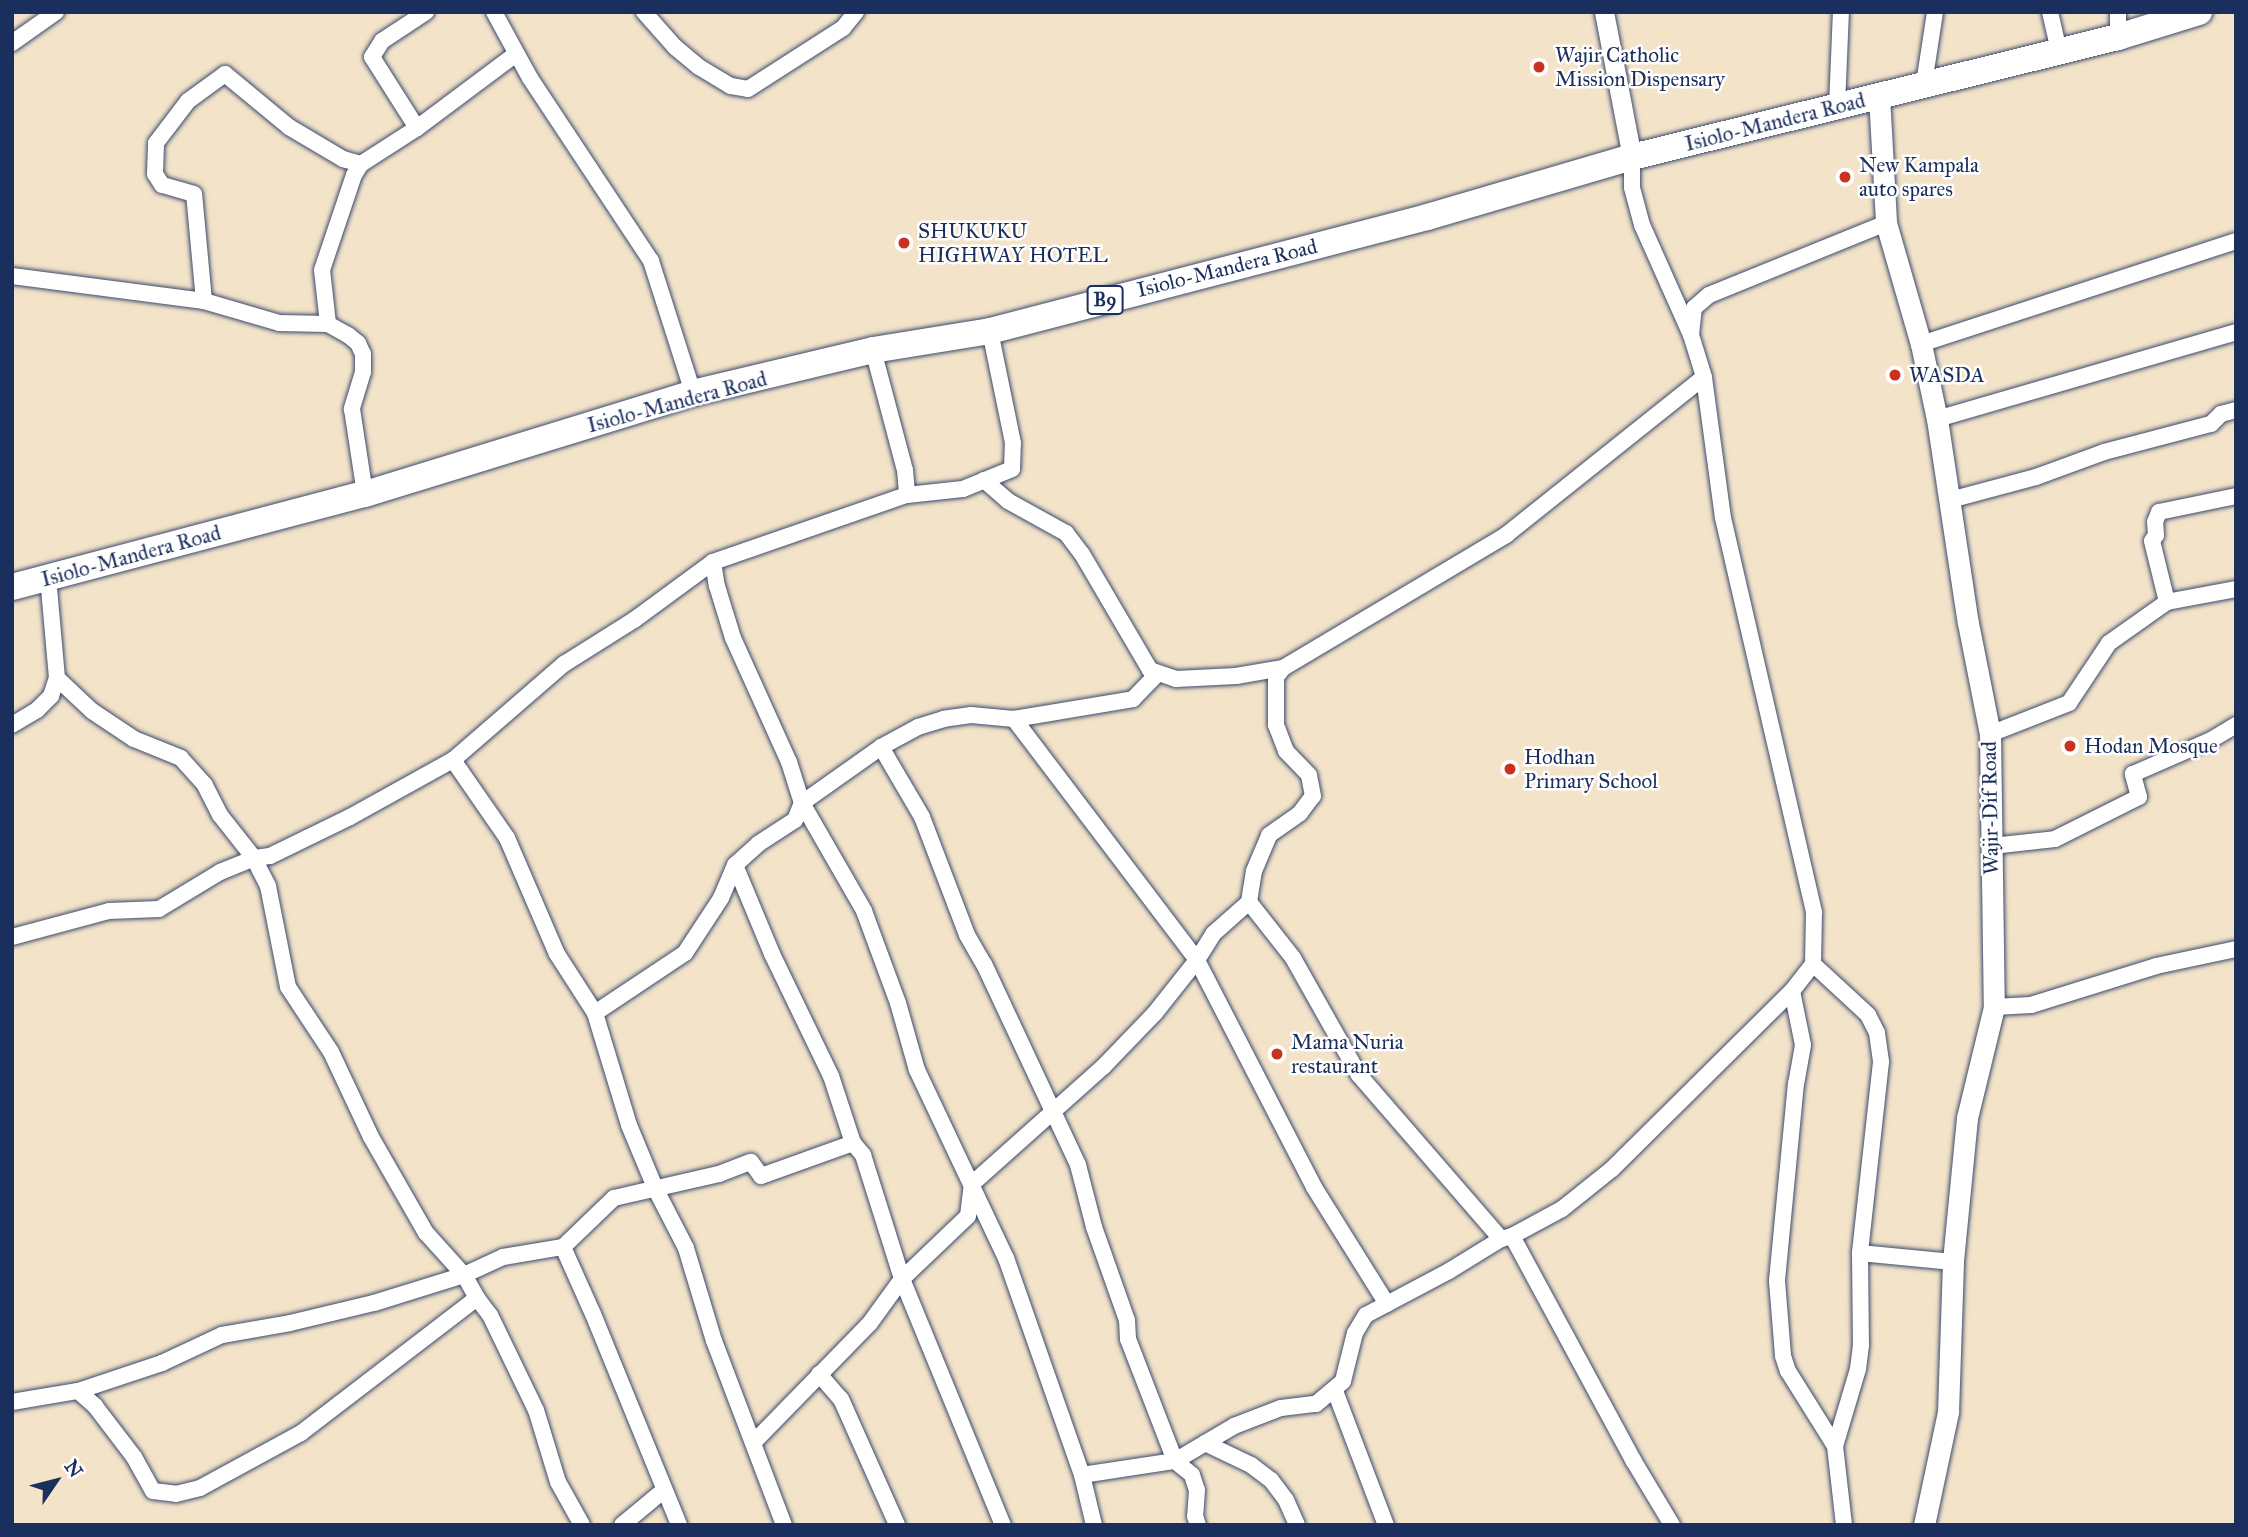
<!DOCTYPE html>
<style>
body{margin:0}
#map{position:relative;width:2248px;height:1537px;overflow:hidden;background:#f3e3c9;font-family:"IM FELL Great Primer",serif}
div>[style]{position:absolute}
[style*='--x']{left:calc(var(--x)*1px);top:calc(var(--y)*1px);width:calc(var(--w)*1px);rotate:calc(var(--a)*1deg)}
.roads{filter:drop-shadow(0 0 2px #3b4a6e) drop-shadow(0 0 2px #3b4a6e)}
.minor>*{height:16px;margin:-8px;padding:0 8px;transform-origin:8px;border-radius:8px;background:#fff}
.tertiary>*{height:19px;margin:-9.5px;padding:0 9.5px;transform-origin:9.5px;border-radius:9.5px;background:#fff}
.secondary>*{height:21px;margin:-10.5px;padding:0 10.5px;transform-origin:10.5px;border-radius:10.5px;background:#fff}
.trunk>*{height:26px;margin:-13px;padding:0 13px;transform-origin:13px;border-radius:13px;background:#fff}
.dots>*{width:19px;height:19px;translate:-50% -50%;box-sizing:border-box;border:4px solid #fff;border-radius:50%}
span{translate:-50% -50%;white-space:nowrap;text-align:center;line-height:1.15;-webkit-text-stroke:5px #fff;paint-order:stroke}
.shield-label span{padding:2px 5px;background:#fff;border:2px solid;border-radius:5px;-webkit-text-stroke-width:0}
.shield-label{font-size:19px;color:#1b2f5e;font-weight:700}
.poi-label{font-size:21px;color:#1b2f5e}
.left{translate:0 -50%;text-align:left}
.street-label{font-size:21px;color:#1b2f5e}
.frame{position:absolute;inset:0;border:14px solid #1b2f5e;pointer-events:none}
.north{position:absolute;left:21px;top:1446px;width:70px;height:70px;-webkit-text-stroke:5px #fff;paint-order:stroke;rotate:55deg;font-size:19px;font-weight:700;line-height:28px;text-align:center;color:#1b2f5e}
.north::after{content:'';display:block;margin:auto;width:24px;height:32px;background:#1b2f5e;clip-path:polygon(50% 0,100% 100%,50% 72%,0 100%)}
</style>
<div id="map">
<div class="roads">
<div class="minor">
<div style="--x:494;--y:12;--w:75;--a:61.4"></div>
<div style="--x:530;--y:78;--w:219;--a:56.5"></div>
<div style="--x:651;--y:261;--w:139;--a:72.3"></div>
<div style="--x:644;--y:12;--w:47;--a:48.5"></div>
<div style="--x:675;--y:47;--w:31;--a:40"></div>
<div style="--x:699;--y:67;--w:37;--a:31"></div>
<div style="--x:731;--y:86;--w:17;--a:10"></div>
<div style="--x:748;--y:89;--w:113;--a:-32.7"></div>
<div style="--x:843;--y:28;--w:21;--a:-51"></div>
<div style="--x:2050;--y:12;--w:39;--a:77"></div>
<div style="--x:2118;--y:37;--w:25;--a:-90"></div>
<div style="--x:12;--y:43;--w:54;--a:-35.2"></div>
<div style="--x:1924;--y:84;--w:73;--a:-81.3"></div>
<div style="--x:1837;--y:106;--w:94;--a:-87.6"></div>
<div style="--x:417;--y:128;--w:84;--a:-122.4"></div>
<div style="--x:372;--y:57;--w:19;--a:-58"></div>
<div style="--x:382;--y:41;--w:53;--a:-33.4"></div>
<div style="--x:12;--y:276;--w:194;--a:7.4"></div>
<div style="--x:204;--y:301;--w:78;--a:16.3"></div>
<div style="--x:279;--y:323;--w:49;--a:1.2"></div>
<div style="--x:328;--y:324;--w:23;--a:29"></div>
<div style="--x:348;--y:335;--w:13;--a:39"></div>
<div style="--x:358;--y:343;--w:12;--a:66"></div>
<div style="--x:363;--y:354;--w:18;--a:90"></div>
<div style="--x:363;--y:372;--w:39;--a:107"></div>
<div style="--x:352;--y:409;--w:86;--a:81.3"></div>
<div style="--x:204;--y:301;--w:107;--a:-95.3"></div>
<div style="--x:194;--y:194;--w:33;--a:-164"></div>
<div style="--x:162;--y:185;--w:13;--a:-122"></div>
<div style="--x:155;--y:174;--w:31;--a:-88"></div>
<div style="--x:156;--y:143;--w:53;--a:-52.7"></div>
<div style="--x:188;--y:101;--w:46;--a:-36.1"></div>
<div style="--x:225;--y:74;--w:83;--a:39.6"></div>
<div style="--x:289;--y:127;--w:63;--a:30.7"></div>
<div style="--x:343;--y:159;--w:19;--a:16"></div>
<div style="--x:328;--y:324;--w:54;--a:-96.3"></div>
<div style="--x:322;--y:270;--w:100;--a:-71.4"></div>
<div style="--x:354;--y:175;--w:13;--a:-58"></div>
<div style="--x:361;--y:164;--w:67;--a:-32.7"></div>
<div style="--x:417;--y:128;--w:124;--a:-36.8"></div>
<div style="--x:1691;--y:335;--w:27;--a:-84"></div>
<div style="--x:1694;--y:308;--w:20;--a:-41"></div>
<div style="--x:1709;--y:295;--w:191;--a:-22.1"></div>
<div style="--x:1921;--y:344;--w:331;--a:-18.1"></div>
<div style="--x:873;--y:350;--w:124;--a:75.1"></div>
<div style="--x:905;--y:470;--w:25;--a:85"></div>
<div style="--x:907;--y:495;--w:56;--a:-6.1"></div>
<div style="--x:963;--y:489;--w:53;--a:-22.2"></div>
<div style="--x:1012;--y:469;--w:26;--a:-88"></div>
<div style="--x:1013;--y:443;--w:114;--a:-101.6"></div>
<div style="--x:1937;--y:419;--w:311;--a:-16.2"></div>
<div style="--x:984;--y:480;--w:32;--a:41"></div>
<div style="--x:1008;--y:501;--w:66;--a:28.9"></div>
<div style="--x:1066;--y:533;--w:26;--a:53"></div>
<div style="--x:1082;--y:554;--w:134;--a:59.6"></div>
<div style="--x:1150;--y:670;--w:28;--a:19"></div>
<div style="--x:1176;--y:679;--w:60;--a:-2.9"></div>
<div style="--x:1236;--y:676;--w:48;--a:-9.7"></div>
<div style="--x:1950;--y:500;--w:89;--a:-15"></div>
<div style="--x:2036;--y:477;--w:72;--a:-20.2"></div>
<div style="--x:2104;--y:452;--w:111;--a:-14.7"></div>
<div style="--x:2211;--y:424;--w:14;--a:-45"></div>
<div style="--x:2221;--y:414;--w:16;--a:-15"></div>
<div style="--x:713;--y:562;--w:24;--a:81"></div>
<div style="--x:717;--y:586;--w:54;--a:72.9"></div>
<div style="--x:733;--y:638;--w:136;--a:65.7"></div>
<div style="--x:789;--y:762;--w:43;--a:72.4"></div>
<div style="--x:802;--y:803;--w:125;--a:60.1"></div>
<div style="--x:864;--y:911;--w:98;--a:69.7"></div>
<div style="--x:898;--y:1003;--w:70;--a:74.2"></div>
<div style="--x:917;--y:1070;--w:208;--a:64.7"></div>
<div style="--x:1006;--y:1258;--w:230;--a:70.7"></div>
<div style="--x:1082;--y:1475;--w:51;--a:76.5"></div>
<div style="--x:2167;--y:602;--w:63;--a:-103.8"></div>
<div style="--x:2152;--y:541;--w:7;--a:-56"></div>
<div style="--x:2156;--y:535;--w:13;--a:-94"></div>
<div style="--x:2155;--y:522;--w:11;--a:-68"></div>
<div style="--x:2159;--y:512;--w:79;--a:-11.7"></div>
<div style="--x:1014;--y:719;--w:121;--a:-9.5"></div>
<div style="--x:1133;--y:699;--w:35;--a:-46"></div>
<div style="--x:12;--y:725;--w:29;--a:-31"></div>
<div style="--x:37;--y:710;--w:20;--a:-45"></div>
<div style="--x:51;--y:696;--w:19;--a:-72"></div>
<div style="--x:57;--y:678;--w:100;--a:-95.1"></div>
<div style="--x:1990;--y:734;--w:85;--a:-21.4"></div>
<div style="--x:2069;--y:703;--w:72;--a:-56.3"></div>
<div style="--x:2109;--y:643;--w:71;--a:-35.3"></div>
<div style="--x:2167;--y:602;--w:70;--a:-10.7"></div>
<div style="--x:453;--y:760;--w:95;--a:55.3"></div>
<div style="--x:507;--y:838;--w:126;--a:66.7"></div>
<div style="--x:557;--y:954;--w:70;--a:57.2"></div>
<div style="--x:1992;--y:846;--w:63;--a:-6.3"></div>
<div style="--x:2055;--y:839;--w:94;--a:-26.6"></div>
<div style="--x:2139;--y:797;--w:24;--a:-105"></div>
<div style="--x:2133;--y:774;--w:85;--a:-23.6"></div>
<div style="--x:2211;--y:740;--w:29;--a:-31"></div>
<div style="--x:735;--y:865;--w:96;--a:67.4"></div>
<div style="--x:772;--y:954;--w:136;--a:64.2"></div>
<div style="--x:831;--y:1076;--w:71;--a:71.8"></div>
<div style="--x:853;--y:1143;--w:16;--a:50"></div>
<div style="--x:863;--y:1155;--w:130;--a:72.5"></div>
<div style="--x:902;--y:1279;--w:266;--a:67.7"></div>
<div style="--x:1249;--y:902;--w:71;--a:51.8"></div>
<div style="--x:1293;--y:958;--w:134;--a:60.6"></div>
<div style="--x:1359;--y:1075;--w:217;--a:49.1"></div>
<div style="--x:12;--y:937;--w:100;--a:-15"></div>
<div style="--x:109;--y:911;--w:50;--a:-2.3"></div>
<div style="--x:159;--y:909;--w:71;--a:-31.2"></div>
<div style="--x:220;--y:872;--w:37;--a:-22"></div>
<div style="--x:254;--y:858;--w:16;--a:-7"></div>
<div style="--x:270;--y:856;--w:89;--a:-26"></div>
<div style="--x:350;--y:817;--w:118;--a:-29"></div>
<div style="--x:453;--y:760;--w:147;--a:-40.9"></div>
<div style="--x:564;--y:664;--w:83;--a:-32.2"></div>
<div style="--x:634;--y:620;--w:98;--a:-36.3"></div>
<div style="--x:713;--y:562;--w:205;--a:-19.1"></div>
<div style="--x:1813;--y:964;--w:75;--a:42.8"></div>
<div style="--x:1868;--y:1015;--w:20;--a:63"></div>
<div style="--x:1877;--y:1033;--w:29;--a:82"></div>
<div style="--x:1881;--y:1062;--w:192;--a:96.3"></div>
<div style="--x:1860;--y:1253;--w:92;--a:89.4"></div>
<div style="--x:1861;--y:1345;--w:24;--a:97"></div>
<div style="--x:1858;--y:1369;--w:80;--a:106.6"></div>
<div style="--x:1792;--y:991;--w:55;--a:78.5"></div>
<div style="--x:1803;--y:1045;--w:39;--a:100"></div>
<div style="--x:1796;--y:1083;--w:199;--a:95.5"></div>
<div style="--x:1777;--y:1281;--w:75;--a:85.4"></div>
<div style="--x:1783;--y:1356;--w:16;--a:72"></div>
<div style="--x:1788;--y:1371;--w:89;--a:57.9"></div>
<div style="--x:1835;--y:1446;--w:80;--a:83.5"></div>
<div style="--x:1994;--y:1007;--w:37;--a:-3"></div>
<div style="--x:2031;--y:1005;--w:131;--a:-17.3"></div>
<div style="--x:2156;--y:966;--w:82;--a:-12"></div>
<div style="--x:1512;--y:1236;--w:255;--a:61.6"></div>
<div style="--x:1633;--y:1460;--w:76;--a:59"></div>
<div style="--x:563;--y:1247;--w:73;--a:65.9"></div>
<div style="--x:593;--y:1314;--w:228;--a:67.8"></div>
<div style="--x:1860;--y:1253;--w:93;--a:5.5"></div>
<div style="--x:477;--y:1298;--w:21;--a:53"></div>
<div style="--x:490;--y:1315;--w:106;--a:64.2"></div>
<div style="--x:536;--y:1410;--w:75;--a:73"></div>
<div style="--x:558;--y:1482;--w:49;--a:60.8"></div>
<div style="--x:1387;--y:1304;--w:138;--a:-122"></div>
<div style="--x:1314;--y:1187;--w:255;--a:-117.3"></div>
<div style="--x:1197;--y:960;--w:31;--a:-58"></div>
<div style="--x:1213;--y:934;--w:48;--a:-41.6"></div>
<div style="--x:1249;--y:902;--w:31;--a:-81"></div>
<div style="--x:1254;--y:871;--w:39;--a:-67"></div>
<div style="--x:1269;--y:835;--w:38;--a:-35"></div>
<div style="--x:1300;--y:813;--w:21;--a:-53"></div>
<div style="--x:1313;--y:796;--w:21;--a:-101"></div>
<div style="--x:1309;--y:775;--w:33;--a:-134"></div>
<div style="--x:1286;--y:751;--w:28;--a:-111"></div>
<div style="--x:1276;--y:725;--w:48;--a:-90"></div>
<div style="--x:1276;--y:677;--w:11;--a:-52"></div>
<div style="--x:1283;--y:668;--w:260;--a:-30.8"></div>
<div style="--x:1506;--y:535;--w:253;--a:-38.6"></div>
<div style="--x:819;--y:1374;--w:33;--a:49"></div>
<div style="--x:841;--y:1399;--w:138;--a:66"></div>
<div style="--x:78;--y:1391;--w:23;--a:41"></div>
<div style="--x:95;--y:1406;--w:64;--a:52.6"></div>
<div style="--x:134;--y:1457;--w:39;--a:61"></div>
<div style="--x:153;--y:1491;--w:23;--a:7"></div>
<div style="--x:176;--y:1494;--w:25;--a:-14"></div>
<div style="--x:200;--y:1488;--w:115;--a:-28.6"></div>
<div style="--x:301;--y:1433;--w:222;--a:-37.5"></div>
<div style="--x:477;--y:1298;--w:26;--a:-119"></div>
<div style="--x:464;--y:1275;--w:43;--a:-24.8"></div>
<div style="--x:503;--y:1257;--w:61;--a:-9.5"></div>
<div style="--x:563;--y:1247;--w:71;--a:-43.9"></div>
<div style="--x:614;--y:1198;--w:108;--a:-12.9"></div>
<div style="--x:719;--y:1174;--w:34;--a:-21"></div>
<div style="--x:751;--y:1162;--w:17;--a:54"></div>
<div style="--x:761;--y:1176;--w:98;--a:-19.7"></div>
<div style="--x:1335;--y:1391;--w:143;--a:69.2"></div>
<div style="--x:12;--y:1402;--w:67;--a:-9.5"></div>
<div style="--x:78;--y:1391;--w:89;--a:-18.4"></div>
<div style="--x:162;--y:1363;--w:66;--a:-25"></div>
<div style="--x:222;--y:1335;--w:69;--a:-10"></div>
<div style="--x:290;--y:1323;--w:86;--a:-13.4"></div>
<div style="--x:374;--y:1303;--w:94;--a:-17.3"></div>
<div style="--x:464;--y:1275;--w:57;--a:-132.1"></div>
<div style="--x:426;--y:1233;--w:111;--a:-119.8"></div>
<div style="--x:371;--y:1137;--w:94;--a:-115.2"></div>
<div style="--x:331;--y:1052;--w:78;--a:-123.5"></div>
<div style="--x:288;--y:987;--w:103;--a:-101.2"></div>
<div style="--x:268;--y:886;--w:31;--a:-117"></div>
<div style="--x:254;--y:858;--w:55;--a:-128.3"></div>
<div style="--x:220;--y:815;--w:34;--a:-117"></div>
<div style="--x:205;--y:785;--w:36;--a:-132"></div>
<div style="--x:181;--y:758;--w:51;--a:-158"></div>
<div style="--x:134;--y:739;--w:50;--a:-146.3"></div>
<div style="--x:92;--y:711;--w:48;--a:-136.7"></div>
<div style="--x:754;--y:1442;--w:166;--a:-45.7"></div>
<div style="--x:870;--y:1323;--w:54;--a:-54"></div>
<div style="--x:902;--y:1279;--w:91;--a:-43.7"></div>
<div style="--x:968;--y:1216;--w:32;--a:-83"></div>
<div style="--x:972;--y:1184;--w:176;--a:-41.8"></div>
<div style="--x:1103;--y:1067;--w:75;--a:-46.1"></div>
<div style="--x:1155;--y:1013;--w:68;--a:-51.6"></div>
<div style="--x:1197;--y:960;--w:303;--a:-127.2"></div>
<div style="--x:1014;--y:719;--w:43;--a:-174.7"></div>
<div style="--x:971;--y:715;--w:27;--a:172"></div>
<div style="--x:944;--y:719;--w:27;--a:163"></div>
<div style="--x:918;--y:727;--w:42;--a:151.6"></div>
<div style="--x:1205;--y:1443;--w:51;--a:25.6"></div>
<div style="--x:1251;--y:1465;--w:25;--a:37"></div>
<div style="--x:1271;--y:1480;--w:25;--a:53"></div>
<div style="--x:1286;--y:1500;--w:27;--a:66"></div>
<div style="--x:1082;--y:1475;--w:94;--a:-8.6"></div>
<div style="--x:1175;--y:1461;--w:69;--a:-30.7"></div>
<div style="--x:1234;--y:1426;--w:50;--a:-21"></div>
<div style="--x:1281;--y:1408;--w:35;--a:-7"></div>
<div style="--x:1316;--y:1404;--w:35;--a:-40"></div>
<div style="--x:1343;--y:1381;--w:49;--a:-76"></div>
<div style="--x:1355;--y:1333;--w:21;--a:-59"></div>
<div style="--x:1366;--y:1315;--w:94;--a:-27.9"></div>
<div style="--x:1449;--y:1271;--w:61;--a:-31.6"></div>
<div style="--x:1501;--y:1239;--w:11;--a:-15"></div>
<div style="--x:1512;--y:1236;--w:57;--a:-28.4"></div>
<div style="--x:1562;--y:1209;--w:64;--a:-38.7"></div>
<div style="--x:1612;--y:1169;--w:253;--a:-44.7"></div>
<div style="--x:1792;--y:991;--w:34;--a:-52"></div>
<div style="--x:1813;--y:964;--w:52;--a:-88.9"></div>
<div style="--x:1814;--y:912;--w:404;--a:-103"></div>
<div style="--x:1723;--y:518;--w:142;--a:-97.7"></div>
<div style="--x:1704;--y:377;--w:44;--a:-107.2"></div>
<div style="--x:1691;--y:335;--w:120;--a:-114"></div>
<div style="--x:1642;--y:225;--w:39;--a:-105"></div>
<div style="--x:1632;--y:187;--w:30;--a:-90"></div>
<div style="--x:622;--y:1525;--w:55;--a:-39.8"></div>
<div style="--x:784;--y:1525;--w:197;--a:-110.8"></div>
<div style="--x:714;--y:1341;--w:97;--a:-106.8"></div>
<div style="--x:686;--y:1248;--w:65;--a:-117.3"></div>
<div style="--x:656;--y:1190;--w:70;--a:-112.6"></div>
<div style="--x:629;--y:1125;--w:117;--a:-106.9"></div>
<div style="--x:595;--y:1013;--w:108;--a:-33.7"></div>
<div style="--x:685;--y:953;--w:66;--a:-56.8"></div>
<div style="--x:721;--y:898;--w:36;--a:-67"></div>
<div style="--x:735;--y:865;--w:31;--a:-42"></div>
<div style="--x:758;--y:844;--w:44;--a:-33"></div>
<div style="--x:795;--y:820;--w:18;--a:-68"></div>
<div style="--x:802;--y:803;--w:97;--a:-35.3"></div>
<div style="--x:881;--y:747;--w:81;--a:59.6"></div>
<div style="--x:922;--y:817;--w:126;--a:69.1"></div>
<div style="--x:967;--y:935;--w:34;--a:60"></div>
<div style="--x:984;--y:964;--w:222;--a:64.9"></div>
<div style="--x:1078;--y:1165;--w:64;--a:75.5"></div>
<div style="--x:1094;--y:1227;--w:99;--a:70.5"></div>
<div style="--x:1127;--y:1320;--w:19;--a:87"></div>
<div style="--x:1128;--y:1339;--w:131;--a:68.9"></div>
<div style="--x:1175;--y:1461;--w:22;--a:39"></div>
<div style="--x:1192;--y:1475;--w:16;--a:72"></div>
<div style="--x:1197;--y:1490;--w:26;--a:94"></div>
<div style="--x:1195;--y:1516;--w:9;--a:72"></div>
</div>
<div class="tertiary">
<div style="--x:1604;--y:12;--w:148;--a:79.1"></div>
</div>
<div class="secondary">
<div style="--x:1879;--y:96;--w:127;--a:86.8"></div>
<div style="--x:1886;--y:223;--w:126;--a:73.9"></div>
<div style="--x:1921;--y:344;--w:77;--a:78"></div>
<div style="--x:1937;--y:419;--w:206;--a:81.4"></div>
<div style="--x:1968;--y:623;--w:113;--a:78.8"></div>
<div style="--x:1990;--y:734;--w:273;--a:89.2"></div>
<div style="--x:1994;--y:1007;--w:114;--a:103.7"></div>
<div style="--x:1967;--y:1118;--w:145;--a:95.6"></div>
<div style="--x:1953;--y:1262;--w:150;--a:91.9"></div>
<div style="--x:1948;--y:1412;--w:116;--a:102"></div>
</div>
<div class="trunk">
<div style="--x:12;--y:587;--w:365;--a:-14.8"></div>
<div style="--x:365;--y:494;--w:343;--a:-17.1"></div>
<div style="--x:693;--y:393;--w:185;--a:-13.4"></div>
<div style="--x:873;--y:350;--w:119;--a:-9.2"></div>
<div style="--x:990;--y:331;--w:452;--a:-14.6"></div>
<div style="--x:1427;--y:217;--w:214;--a:-16.3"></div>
<div style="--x:1632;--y:157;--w:501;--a:-13.87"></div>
<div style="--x:2118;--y:37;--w:85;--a:-17.2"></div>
</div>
</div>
<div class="dots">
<div style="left:1539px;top:67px;background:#c8321e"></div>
<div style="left:1845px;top:177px;background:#c8321e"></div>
<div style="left:904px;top:243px;background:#c8321e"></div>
<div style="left:1895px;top:375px;background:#c8321e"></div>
<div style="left:2070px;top:746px;background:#c8321e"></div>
<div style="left:1510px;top:769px;background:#c8321e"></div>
<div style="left:1277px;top:1054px;background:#c8321e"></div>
</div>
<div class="shield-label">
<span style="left:1105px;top:300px">B9</span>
</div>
<div class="poi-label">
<span class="left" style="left:1555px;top:67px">Wajir Catholic<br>Mission Dispensary</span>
<span class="left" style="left:1859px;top:177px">New Kampala<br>auto spares</span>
<span class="left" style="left:918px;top:243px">SHUKUKU<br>HIGHWAY HOTEL</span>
<span class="left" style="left:1909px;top:375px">WASDA</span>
<span class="left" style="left:2084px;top:746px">Hodan Mosque</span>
<span class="left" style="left:1524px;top:769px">Hodhan<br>Primary School</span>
<span class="left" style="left:1291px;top:1054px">Mama Nuria<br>restaurant</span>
</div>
<div class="street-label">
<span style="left:1775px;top:122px;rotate:-14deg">Isiolo-Mandera Road</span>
<span style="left:1227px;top:268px;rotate:-14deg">Isiolo-Mandera Road</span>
<span style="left:677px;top:402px;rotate:-15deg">Isiolo-Mandera Road</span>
<span style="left:131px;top:556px;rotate:-15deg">Isiolo-Mandera Road</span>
<span style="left:1990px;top:808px;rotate:-91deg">Wajir-Dif Road</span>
</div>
<div class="frame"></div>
<div class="north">N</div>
</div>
